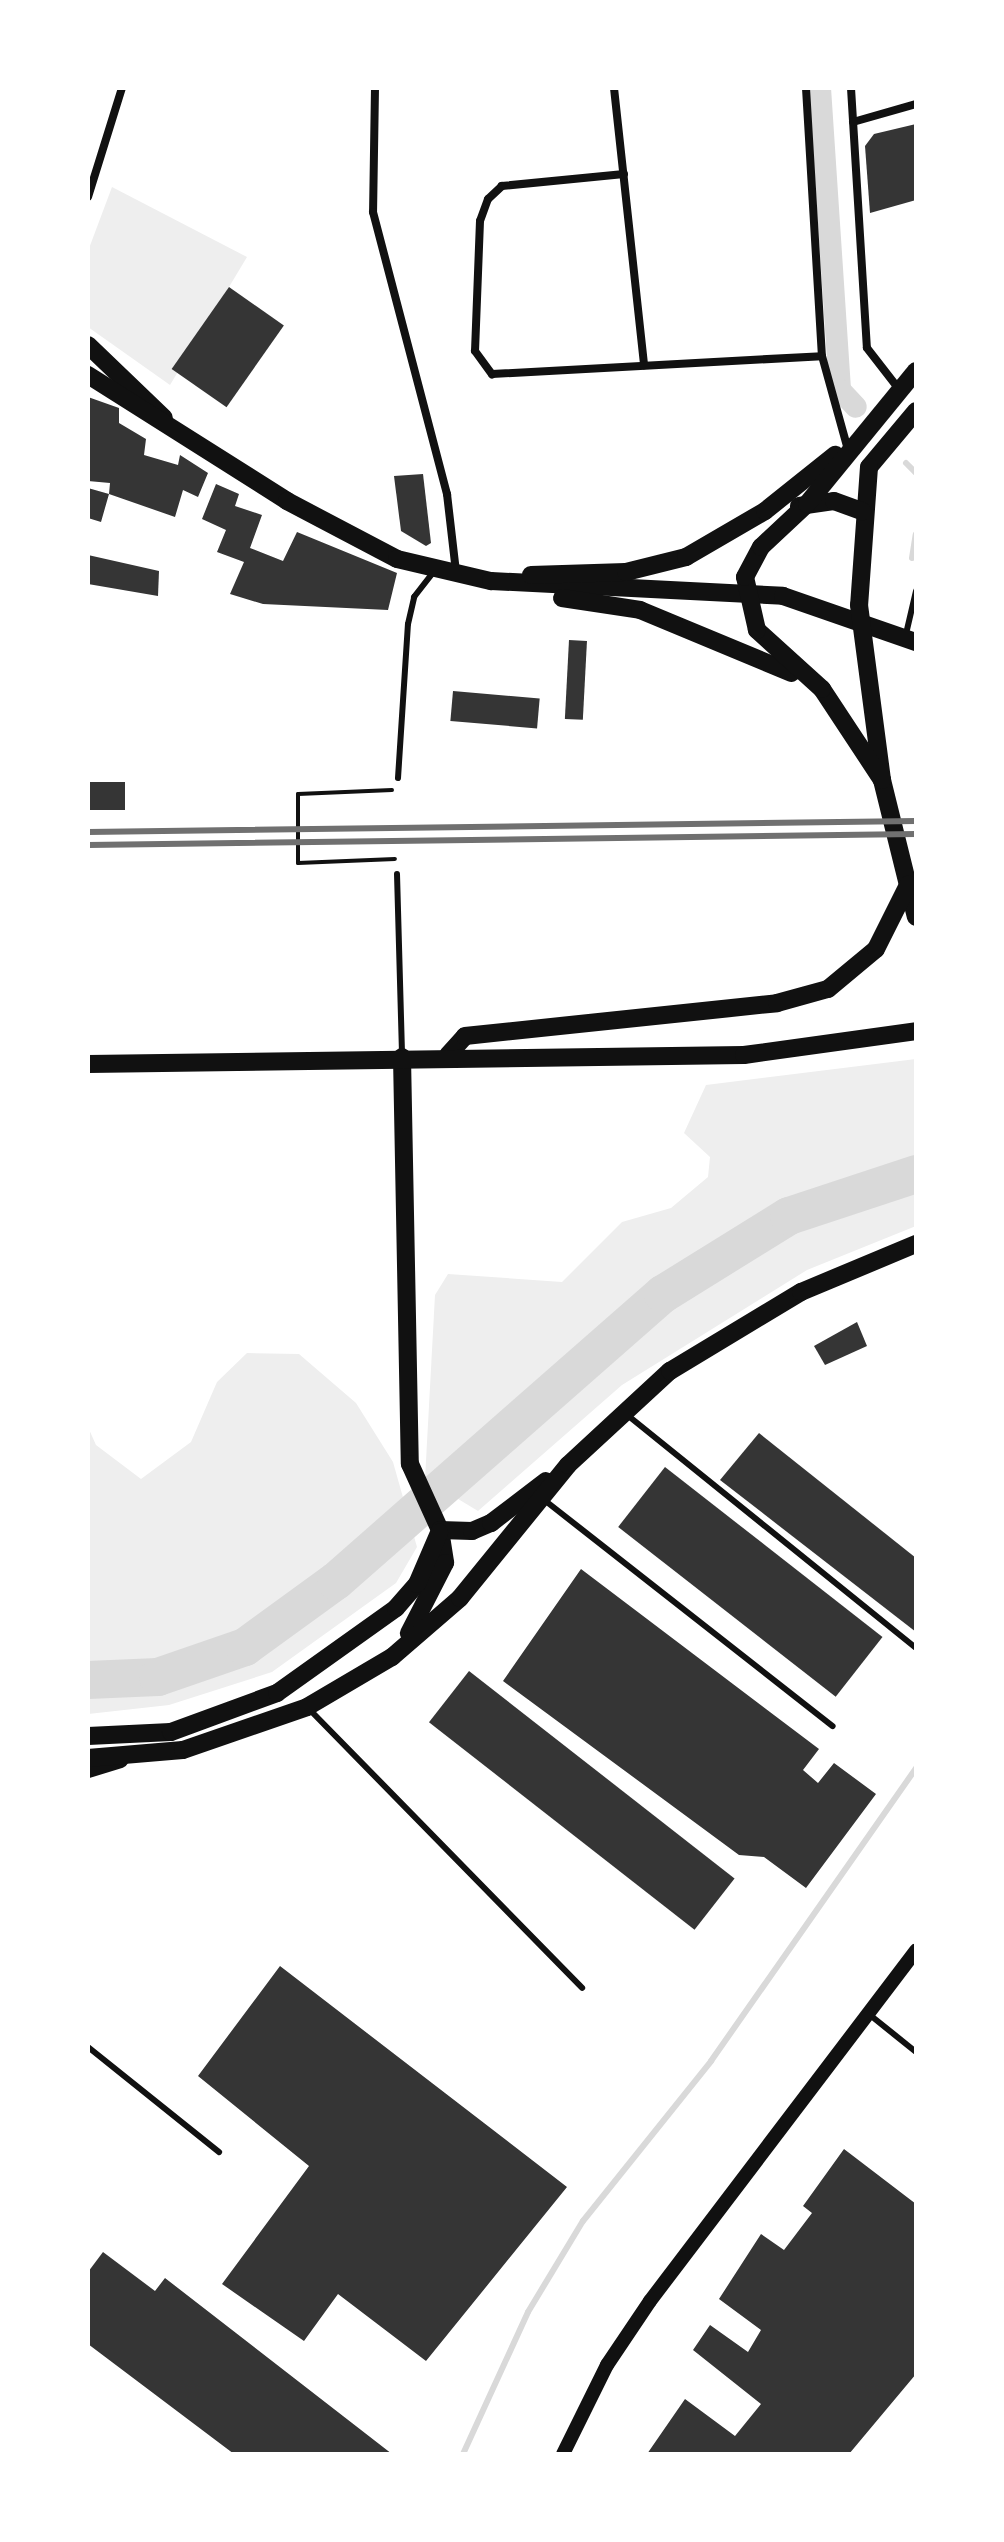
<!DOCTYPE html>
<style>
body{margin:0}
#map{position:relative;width:1004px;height:2542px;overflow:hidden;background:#fff;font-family:Quicksand,sans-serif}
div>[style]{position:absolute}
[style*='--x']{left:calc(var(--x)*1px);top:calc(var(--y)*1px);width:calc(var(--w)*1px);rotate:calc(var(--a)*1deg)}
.green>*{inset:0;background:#eee}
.stream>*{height:6px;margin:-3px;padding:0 3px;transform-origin:3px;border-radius:3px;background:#d9d9d9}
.canal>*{height:22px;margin:-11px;padding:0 11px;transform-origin:11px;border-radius:11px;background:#d9d9d9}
.river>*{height:38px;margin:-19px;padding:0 19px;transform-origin:19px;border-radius:19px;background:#d9d9d9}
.building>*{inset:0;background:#353535;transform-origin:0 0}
.path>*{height:4px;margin:-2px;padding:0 2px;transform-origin:2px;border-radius:2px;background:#111}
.service>*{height:6px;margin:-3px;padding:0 3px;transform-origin:3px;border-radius:3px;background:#111}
.minor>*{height:8px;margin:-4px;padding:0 4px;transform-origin:4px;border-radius:4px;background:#111}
.tertiary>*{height:14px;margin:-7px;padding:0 7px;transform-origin:7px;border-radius:7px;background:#111}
.secondary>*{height:16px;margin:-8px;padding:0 8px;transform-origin:8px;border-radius:8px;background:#111}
.primary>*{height:18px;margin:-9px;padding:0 9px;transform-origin:9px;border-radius:9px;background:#111}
.rail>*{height:6px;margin:-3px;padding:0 3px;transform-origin:3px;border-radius:3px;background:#707070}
span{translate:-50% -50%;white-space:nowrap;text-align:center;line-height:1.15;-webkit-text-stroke:7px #fff;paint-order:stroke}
.frame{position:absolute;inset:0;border:90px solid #fff;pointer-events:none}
</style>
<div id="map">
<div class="green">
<div style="clip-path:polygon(112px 187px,247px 257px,170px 385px,88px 327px,88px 251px)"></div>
<div style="clip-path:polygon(916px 1059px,916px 1226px,807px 1270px,622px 1385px,478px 1511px,425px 1479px,435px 1295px,448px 1274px,562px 1282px,622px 1222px,671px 1208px,708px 1177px,710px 1157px,684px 1133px,706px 1085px)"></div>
<div style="clip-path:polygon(247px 1353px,299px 1354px,356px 1403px,393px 1462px,417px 1547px,396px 1583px,272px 1672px,169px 1705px,88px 1714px,88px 1427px,96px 1445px,141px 1479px,191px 1442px,217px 1382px)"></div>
</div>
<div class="stream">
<div style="--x:906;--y:463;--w:14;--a:45"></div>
<div style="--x:912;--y:558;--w:24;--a:-81"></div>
<div style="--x:463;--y:2454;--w:156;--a:-65.4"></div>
<div style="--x:528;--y:2312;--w:106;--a:-58.9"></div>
<div style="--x:583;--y:2221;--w:205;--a:-51.3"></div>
<div style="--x:711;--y:2061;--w:358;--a:-55"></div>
</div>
<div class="canal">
<div style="--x:820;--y:88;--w:303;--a:86.2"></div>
<div style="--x:840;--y:390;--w:23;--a:47"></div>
</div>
<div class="river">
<div style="--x:88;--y:1680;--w:70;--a:-2.5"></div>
<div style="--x:158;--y:1677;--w:92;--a:-19"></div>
<div style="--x:245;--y:1647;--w:112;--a:-36"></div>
<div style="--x:336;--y:1581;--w:435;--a:-41.3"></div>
<div style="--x:663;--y:1294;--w:148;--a:-31.8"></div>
<div style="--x:789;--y:1216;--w:134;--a:-18.3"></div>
</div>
<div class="building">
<div style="clip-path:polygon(916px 124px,916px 200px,870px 213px,865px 146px,874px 134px)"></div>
<div style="left:229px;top:287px;width:67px;height:100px;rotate:35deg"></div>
<div style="clip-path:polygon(88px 397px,119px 408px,119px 423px,146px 439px,144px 455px,178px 465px,180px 455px,208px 473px,198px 497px,183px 490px,175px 517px,109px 494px,101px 522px,88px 518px,88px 488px,109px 494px,110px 483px,88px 481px)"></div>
<div style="clip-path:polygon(423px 474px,431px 543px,426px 546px,401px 531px,394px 476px)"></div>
<div style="clip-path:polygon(216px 484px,239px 494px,235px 506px,262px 515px,250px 548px,283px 561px,297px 532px,397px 573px,388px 610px,263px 604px,230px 594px,244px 562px,217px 552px,226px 530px,202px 519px)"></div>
<div style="clip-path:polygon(88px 555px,159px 571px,158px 596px,88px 584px)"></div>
<div style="left:569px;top:640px;width:18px;height:79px;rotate:3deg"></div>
<div style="left:453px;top:691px;width:87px;height:30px;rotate:5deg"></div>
<div style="left:88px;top:782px;width:37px;height:28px"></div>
<div style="clip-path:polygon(857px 1322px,867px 1346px,825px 1365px,814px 1346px)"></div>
<div style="clip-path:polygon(759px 1433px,916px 1558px,916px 1632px,720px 1480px)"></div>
<div style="left:665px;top:1467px;width:276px;height:76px;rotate:38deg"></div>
<div style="clip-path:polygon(581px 1569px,819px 1749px,803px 1770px,818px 1783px,834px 1763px,876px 1794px,806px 1888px,764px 1857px,739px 1855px,503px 1681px)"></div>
<div style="left:469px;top:1671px;width:337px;height:65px;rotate:38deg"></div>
<div style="clip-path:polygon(280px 1966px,567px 2187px,426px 2361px,338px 2294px,304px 2341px,222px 2284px,309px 2166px,198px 2076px)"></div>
<div style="clip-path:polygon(844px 2149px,916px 2204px,916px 2374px,849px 2454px,647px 2454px,685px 2399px,735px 2436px,761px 2404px,693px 2350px,710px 2325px,748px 2352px,761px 2330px,719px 2299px,761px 2234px,784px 2250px,812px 2213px,803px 2206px)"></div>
<div style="clip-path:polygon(103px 2252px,155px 2291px,165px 2278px,392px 2454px,234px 2454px,88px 2344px,88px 2272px)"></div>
</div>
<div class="path">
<div style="--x:392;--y:790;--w:94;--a:177.6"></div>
<div style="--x:298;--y:794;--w:69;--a:90"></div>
<div style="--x:298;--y:863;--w:97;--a:-2.4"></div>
</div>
<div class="service">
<div style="--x:906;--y:634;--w:44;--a:-76.9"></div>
<div style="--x:398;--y:778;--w:154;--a:-86.3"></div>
<div style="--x:408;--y:624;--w:28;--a:-77"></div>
<div style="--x:414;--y:597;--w:34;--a:-52"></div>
<div style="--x:397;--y:874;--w:180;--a:88.4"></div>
<div style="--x:626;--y:1414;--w:373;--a:38.9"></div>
<div style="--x:543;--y:1499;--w:368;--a:38.1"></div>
<div style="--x:310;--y:1710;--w:389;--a:45.6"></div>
<div style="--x:870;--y:2015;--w:59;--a:38.8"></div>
<div style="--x:88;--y:2047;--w:168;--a:38.7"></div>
</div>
<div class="minor">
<div style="--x:375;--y:88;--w:124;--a:90.9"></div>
<div style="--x:373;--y:212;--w:292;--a:75.3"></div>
<div style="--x:447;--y:494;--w:79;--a:83.4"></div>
<div style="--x:614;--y:88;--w:279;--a:83.8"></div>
<div style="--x:806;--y:88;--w:268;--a:86.6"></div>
<div style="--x:822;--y:356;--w:93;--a:74.5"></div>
<div style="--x:851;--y:88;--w:260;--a:86.5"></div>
<div style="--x:867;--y:348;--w:51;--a:52.2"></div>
<div style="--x:853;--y:122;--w:66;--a:-15.9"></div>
<div style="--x:624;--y:174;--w:123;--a:174.4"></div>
<div style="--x:502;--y:186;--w:19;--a:137"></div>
<div style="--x:488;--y:199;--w:23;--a:110"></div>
<div style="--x:480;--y:221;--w:130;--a:92.2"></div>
<div style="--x:475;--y:351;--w:29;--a:54"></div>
<div style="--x:492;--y:374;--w:330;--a:-3.1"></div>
<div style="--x:88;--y:197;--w:114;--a:-72.7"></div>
</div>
<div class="tertiary">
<div style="--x:563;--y:2454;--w:99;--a:-63.7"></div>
<div style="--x:607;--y:2365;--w:77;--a:-56.1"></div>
<div style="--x:650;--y:2301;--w:440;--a:-52.8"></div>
</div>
<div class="secondary">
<div style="--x:88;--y:1770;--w:34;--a:-17"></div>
</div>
<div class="primary">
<div style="--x:88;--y:345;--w:105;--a:43.8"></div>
<div style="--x:88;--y:375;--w:236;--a:32.3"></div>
<div style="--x:287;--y:501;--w:124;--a:27.8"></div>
<div style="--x:397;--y:559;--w:97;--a:13.2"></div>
<div style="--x:491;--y:581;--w:292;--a:2.9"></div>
<div style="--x:783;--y:596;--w:141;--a:19.1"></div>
<div style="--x:916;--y:411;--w:73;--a:130"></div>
<div style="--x:869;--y:467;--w:138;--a:94.1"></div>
<div style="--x:859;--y:605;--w:177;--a:82.5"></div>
<div style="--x:882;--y:780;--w:141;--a:76.1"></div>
<div style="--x:799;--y:506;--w:35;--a:-8"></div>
<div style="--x:834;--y:501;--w:30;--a:20"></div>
<div style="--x:531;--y:575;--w:95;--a:-1.8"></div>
<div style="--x:626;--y:572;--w:62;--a:-14"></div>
<div style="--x:686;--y:557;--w:91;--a:-30.2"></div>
<div style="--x:765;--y:511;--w:90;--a:-38.7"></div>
<div style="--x:562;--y:598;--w:79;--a:8.7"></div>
<div style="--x:640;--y:610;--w:164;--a:22.6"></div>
<div style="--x:882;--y:780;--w:109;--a:-123.4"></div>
<div style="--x:822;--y:689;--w:88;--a:-137.8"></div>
<div style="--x:757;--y:630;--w:54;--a:-102.8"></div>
<div style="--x:745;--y:577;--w:34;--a:-62"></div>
<div style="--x:761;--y:547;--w:63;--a:-43.1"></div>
<div style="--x:807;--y:504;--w:172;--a:-50.7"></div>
<div style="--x:448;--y:1055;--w:25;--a:-48"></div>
<div style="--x:465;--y:1036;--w:314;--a:-6"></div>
<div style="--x:777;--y:1003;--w:53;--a:-15.4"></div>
<div style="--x:828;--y:989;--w:62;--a:-39.8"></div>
<div style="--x:876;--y:949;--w:72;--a:-63.4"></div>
<div style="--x:402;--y:1057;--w:407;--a:88.9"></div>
<div style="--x:410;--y:1464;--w:72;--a:65.6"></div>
<div style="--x:440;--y:1530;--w:33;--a:81"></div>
<div style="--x:445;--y:1563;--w:79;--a:117.2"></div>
<div style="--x:88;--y:1064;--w:656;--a:-0.79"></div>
<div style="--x:744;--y:1055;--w:174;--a:-7.9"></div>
<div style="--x:440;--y:1530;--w:32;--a:2"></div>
<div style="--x:472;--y:1531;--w:21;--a:-23"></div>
<div style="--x:491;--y:1523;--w:69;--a:-37.4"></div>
<div style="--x:88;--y:1736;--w:83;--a:-2.8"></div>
<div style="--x:171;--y:1732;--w:113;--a:-20.2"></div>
<div style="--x:277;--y:1693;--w:146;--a:-35.5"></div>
<div style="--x:396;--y:1608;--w:32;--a:-49"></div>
<div style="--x:417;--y:1584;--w:56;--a:-66.7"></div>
<div style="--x:88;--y:1758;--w:95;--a:-4.8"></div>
<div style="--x:183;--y:1750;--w:131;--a:-19.1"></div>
<div style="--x:307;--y:1707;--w:99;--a:-30.5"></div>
<div style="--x:392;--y:1657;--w:90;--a:-40.9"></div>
<div style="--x:460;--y:1598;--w:171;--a:-50.9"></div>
<div style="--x:568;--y:1465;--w:139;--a:-42.7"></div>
<div style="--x:670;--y:1371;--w:153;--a:-31.1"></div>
<div style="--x:801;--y:1292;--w:125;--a:-22.7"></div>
</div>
<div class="rail">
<div style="--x:88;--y:832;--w:828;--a:-0.76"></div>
<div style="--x:88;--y:845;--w:828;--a:-0.76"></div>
</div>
<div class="frame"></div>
</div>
